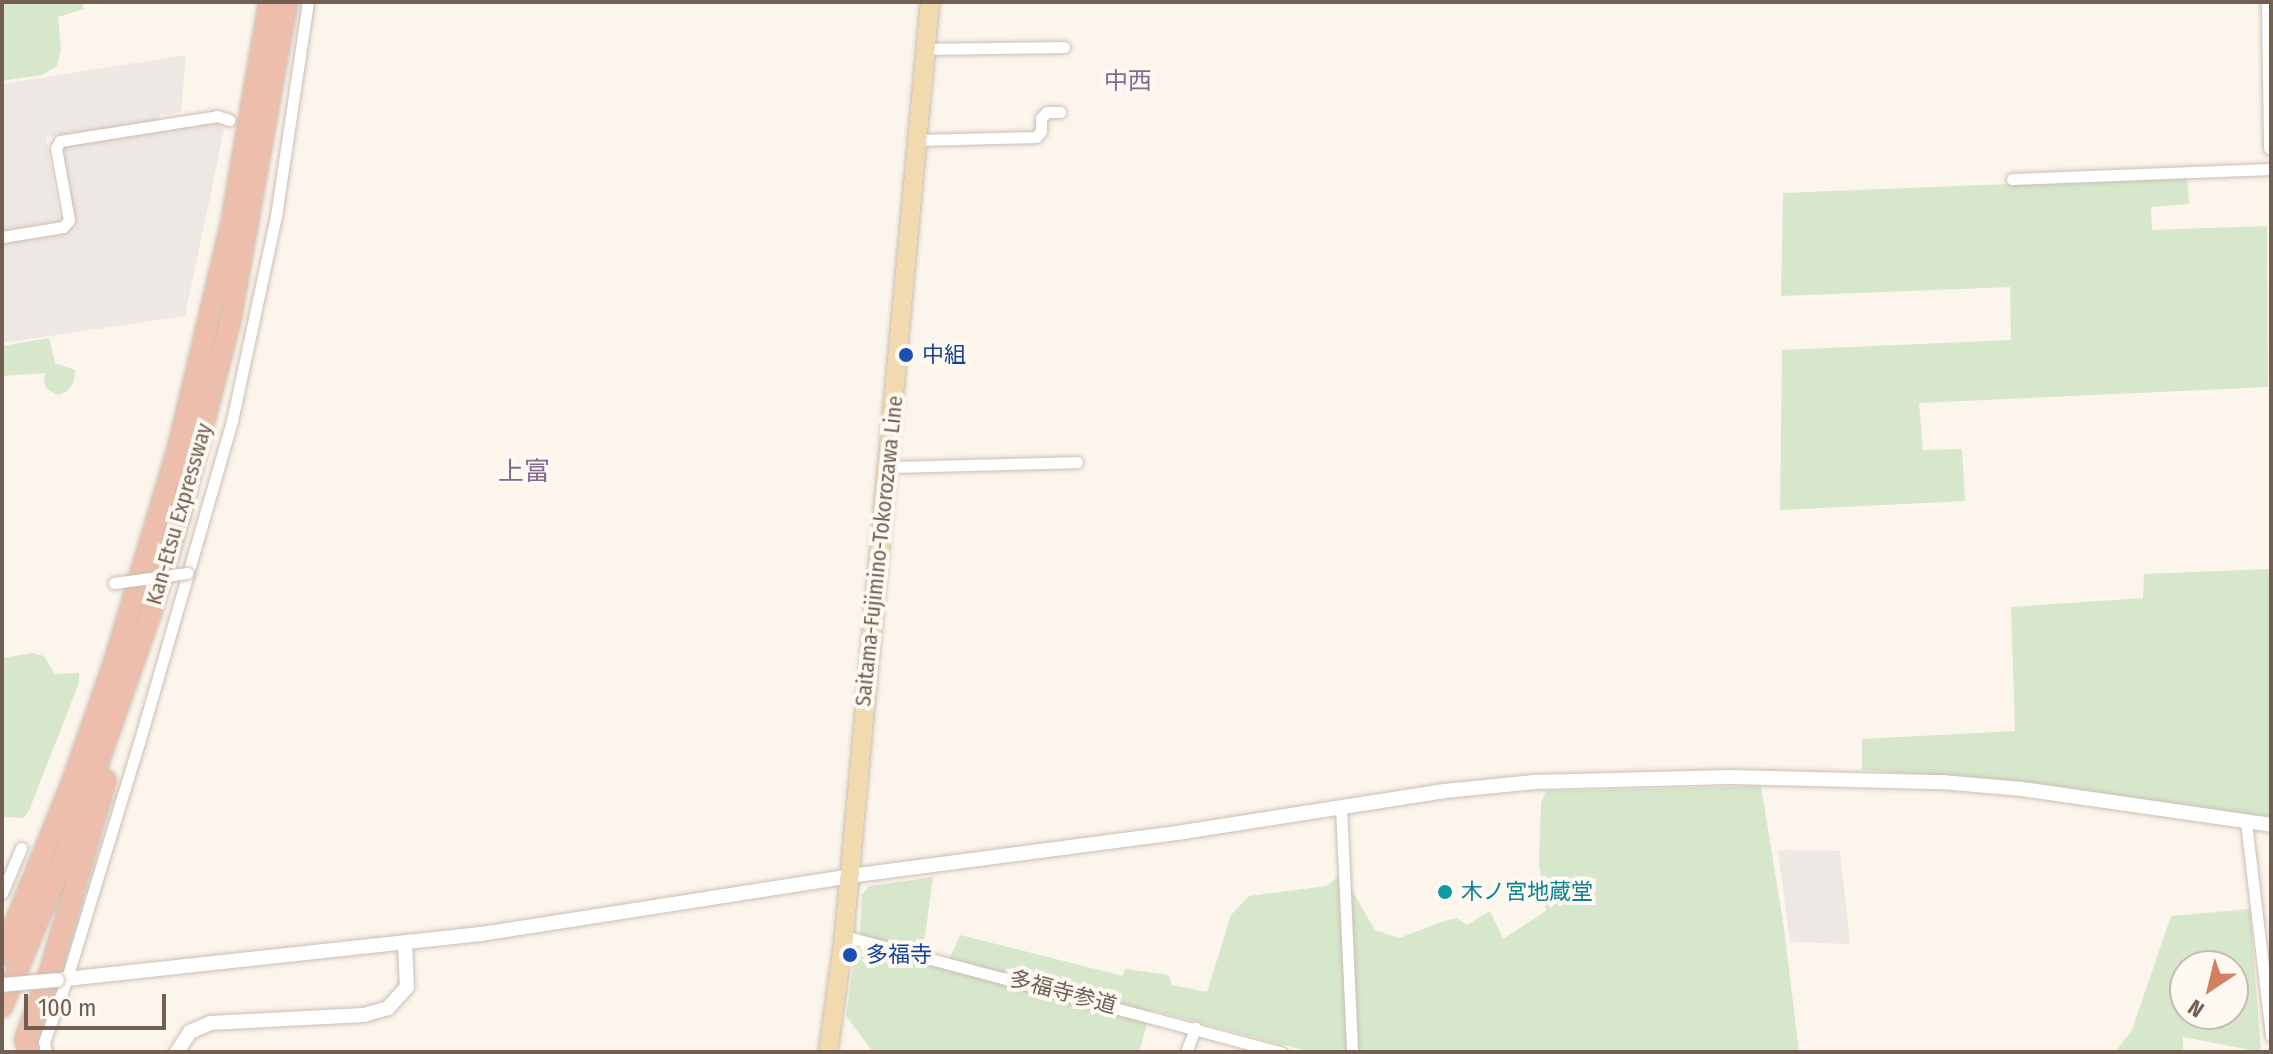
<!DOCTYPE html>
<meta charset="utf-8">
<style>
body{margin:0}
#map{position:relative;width:2273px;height:1054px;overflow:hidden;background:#fbf5ec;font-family:"Fira Sans Condensed","Noto Sans JP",sans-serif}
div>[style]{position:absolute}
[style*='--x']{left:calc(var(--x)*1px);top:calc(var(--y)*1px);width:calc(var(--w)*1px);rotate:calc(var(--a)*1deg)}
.industrial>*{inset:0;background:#ede8e4}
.green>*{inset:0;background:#d6e7cc}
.roads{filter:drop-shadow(0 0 2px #ccbeb3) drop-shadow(0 0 2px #ccbeb3)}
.minor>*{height:11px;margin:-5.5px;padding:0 5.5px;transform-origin:5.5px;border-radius:5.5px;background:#fff}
.tertiary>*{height:14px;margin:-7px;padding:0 7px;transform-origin:7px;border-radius:7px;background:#fff}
.primary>*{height:18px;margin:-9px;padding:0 9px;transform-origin:9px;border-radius:9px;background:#f1daad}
.motorway>*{height:20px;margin:-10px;padding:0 10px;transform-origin:10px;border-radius:10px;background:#edbeab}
.bridges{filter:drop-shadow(0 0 2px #ccbeb3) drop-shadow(0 0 2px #ccbeb3)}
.minor-bridge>*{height:11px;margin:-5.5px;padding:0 5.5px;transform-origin:5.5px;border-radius:5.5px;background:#fff}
.tertiary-bridge>*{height:14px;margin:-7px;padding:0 7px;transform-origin:7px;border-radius:7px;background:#fff}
.dots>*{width:22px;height:22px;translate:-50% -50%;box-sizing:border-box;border:4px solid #fdf9f2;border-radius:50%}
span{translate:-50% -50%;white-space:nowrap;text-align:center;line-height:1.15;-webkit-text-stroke:8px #fdf9f2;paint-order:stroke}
.transit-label{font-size:22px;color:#164399}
.left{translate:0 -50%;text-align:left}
.street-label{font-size:22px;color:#735f51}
.culture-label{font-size:22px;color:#0d838f}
.neighbourhood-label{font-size:24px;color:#846a8e}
.quarter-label{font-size:26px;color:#846a8e}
.frame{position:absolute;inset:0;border:4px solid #735f51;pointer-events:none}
.north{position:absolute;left:2169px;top:950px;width:80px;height:80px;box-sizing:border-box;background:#fdf9f2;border:2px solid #c6bbb2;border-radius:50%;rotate:215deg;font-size:22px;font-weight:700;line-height:32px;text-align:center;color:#735f51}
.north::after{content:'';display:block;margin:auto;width:28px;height:36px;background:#d57f61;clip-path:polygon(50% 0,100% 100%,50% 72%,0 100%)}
.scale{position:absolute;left:24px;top:994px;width:142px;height:36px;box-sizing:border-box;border:4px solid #735f51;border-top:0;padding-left:10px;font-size:24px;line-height:28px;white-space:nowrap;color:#735f51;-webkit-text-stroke:6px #fdf9f2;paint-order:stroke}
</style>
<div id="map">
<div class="industrial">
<div style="clip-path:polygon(186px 55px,181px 112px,160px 115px,158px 122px,46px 137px,60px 221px,2px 231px,2px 84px)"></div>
<div style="clip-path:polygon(216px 121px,224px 130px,185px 316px,2px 343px,2px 239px,74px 227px,61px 150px,65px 145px)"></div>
<div style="clip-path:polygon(1778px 850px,1840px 851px,1850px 944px,1790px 942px)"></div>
</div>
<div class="green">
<div style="clip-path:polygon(2px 2px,82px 2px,84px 9px,58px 17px,61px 49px,57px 66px,42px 75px,2px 81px)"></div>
<div style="clip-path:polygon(2187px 177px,2189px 204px,2151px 207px,2152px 230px,2267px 226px,2268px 387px,1919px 403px,1923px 450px,1962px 449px,1965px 501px,1780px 510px,1782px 350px,2011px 340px,2010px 287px,1781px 296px,1783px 193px)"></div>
<div style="clip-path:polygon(49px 338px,55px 363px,75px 370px,74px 382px,67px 391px,58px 395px,48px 390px,44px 383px,45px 373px,2px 376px,2px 346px)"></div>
<div style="clip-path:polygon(2271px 569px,2271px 815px,2268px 818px,2036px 783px,1862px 770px,1862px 739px,2015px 731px,2011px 607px,2143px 598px,2144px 574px)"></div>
<div style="clip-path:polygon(32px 653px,44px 656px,55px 674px,79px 673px,79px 683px,30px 808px,24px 818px,2px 817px,2px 658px)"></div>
<div style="clip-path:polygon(1761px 786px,1784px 928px,1799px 1052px,1311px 1052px,1151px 1010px,1139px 1052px,873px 1052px,846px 1016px,856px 946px,945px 969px,960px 935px,1123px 976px,1125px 969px,1169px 975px,1172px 985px,1207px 992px,1231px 915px,1249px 896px,1327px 886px,1342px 873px,1375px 930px,1399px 938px,1445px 921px,1457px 918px,1467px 925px,1490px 911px,1503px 939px,1546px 911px,1539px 864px,1541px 803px,1546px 791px)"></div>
<div style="clip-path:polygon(933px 877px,923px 951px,860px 935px,862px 895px,869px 886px)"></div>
<div style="clip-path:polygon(evenodd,2250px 909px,2261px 1052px,2183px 1037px,2183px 1052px,2115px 1052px,2132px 1030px,2171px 916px,2250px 909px,2185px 966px,2233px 966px,2233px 1014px,2185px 1014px,2185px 966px)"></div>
</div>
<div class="roads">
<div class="minor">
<div style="--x:926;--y:49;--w:138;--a:-0.8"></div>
<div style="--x:918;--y:140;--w:118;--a:-1.5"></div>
<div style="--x:1036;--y:137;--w:8;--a:-50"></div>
<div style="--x:1041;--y:131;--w:13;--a:-90"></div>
<div style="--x:1041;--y:118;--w:8;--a:-45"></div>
<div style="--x:1047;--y:112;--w:13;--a:0"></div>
<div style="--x:2012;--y:179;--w:259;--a:-2.2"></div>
<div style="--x:2;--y:237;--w:62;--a:-9.3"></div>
<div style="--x:63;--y:227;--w:9;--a:-49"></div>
<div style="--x:69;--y:220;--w:73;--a:-100.2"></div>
<div style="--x:56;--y:148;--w:8;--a:-60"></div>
<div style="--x:60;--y:141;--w:159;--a:-9"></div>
<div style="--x:217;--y:116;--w:13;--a:18"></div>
<div style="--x:889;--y:467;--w:188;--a:-1.5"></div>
<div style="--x:1341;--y:806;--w:246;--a:87.4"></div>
<div style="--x:2246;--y:822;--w:215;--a:83.3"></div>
<div style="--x:2;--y:893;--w:49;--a:-67.1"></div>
<div style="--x:844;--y:936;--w:452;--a:14.9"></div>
<div style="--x:46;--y:1052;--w:10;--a:-101"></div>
<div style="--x:44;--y:1042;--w:68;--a:-70.2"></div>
<div style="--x:67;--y:978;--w:246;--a:-73"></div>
<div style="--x:139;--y:743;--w:335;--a:-73.9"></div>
<div style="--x:232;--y:421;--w:210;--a:-77.9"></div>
<div style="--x:276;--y:216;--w:216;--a:-81.5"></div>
<div style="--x:1186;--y:1052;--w:26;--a:-69"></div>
</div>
<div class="tertiary">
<div style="--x:2269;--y:2;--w:146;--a:89.2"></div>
<div style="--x:57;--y:980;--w:426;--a:-6.2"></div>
<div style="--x:481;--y:934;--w:374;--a:-8.9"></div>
<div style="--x:850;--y:876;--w:336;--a:-7.5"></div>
<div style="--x:1183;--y:832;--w:265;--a:-8.9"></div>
<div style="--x:1445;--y:791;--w:90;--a:-5.7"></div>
<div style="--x:1535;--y:782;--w:195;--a:-1.5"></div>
<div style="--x:1730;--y:777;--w:212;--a:1.4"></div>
<div style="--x:1942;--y:782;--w:80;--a:5"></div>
<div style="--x:2022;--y:789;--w:252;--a:8.2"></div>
<div style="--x:177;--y:1052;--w:24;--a:-57"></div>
<div style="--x:190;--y:1032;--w:22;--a:-24"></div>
<div style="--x:210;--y:1023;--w:154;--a:-3"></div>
<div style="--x:364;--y:1015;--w:25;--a:-16"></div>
<div style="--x:388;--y:1008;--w:28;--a:-48"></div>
<div style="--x:407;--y:987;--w:44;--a:-92.6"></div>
</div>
<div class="primary">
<div style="--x:828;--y:1052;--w:117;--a:-82.1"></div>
<div style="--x:844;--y:936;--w:938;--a:-84.74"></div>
</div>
<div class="motorway">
<div style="--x:2;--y:955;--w:183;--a:-67.9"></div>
<div style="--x:71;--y:785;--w:126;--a:-70.6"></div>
<div style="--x:113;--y:666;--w:232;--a:-73.4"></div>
<div style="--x:179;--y:444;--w:231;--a:-76.7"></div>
<div style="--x:232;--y:219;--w:220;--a:-80.3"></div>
<div style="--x:2;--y:1007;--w:178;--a:-67.5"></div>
<div style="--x:70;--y:843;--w:247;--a:-70.6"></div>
<div style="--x:152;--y:610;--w:98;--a:-73.4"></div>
<div style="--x:180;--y:516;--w:205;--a:-75.6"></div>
<div style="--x:231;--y:317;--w:320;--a:-79.9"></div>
<div style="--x:30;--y:1052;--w:13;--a:-113"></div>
<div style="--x:25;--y:1040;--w:73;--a:-70.1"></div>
<div style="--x:50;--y:971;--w:199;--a:-73.7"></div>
</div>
</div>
<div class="bridges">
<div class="minor-bridge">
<div style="--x:114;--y:583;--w:74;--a:-7.8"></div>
</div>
<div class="tertiary-bridge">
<div style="--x:2;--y:985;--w:55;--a:-5.2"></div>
</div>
</div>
<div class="dots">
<div style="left:906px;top:355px;background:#1a4fb4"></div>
<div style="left:1445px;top:892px;background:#0f9aa8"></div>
<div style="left:850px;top:955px;background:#1a4fb4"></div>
</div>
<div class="transit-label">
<span class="left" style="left:922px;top:355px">中組</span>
<span class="left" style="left:866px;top:955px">多福寺</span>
</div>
<div class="street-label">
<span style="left:179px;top:514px;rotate:-74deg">Kan-Etsu Expressway</span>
<span style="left:879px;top:551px;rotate:-84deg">Saitama-Fujimino-Tokorozawa Line</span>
<span style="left:1063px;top:992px;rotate:15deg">多福寺参道</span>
</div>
<div class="culture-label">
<span class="left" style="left:1461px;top:892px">木ノ宮地蔵堂</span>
</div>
<div class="neighbourhood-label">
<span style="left:1128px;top:82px">中西</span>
</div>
<div class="quarter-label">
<span style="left:524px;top:472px">上富</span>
</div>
<div class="frame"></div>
<div class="north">N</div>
<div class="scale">100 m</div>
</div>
